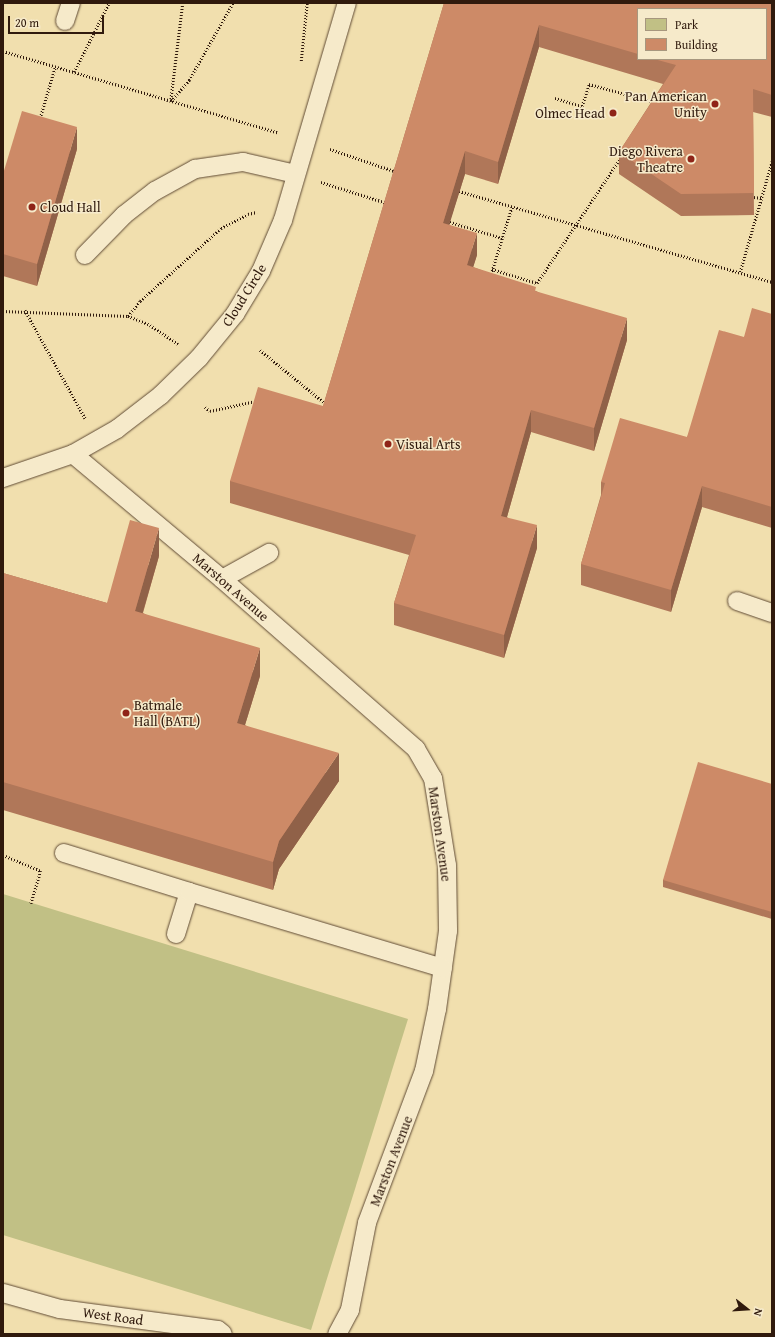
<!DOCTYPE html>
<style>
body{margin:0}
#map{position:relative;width:775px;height:1337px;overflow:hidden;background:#f1dfae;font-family:"Gentium Book Plus",serif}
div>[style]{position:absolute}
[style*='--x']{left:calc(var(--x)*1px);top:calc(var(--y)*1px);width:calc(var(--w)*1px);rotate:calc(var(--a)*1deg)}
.green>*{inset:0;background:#c1c085}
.path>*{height:2.5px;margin-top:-1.25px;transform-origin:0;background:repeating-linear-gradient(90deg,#301a0d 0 1px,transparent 0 3px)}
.roads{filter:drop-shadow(0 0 1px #604b35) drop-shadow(0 0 1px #604b35)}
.service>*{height:18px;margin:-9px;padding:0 9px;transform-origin:9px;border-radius:9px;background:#f6eaca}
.wall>*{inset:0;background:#b07759}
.shaded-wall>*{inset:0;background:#906148}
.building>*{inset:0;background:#cd8a67}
.dots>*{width:11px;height:11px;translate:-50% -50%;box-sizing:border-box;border:2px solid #f6eaca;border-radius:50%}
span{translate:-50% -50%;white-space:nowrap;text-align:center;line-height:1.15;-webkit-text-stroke:3px #f6eaca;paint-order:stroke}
.poi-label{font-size:14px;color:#301a0d}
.right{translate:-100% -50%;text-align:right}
.left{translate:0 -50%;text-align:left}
.street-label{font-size:14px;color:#301a0d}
.frame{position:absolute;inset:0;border:4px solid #301a0d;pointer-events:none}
.legend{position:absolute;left:637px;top:8px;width:130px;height:52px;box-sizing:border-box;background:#f6eaca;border:1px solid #a7977e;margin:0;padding:5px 7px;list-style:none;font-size:12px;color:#301a0d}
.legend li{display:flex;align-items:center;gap:8px;height:20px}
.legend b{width:20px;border:1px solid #a7977e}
.north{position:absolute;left:727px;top:1289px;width:40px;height:40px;-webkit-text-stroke:3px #f6eaca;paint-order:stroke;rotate:107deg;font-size:11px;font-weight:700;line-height:16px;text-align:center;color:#301a0d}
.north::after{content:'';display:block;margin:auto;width:14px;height:18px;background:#301a0d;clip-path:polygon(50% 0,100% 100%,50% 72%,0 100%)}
.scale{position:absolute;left:8px;top:16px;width:96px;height:18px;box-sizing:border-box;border:2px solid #301a0d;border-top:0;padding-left:5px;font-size:12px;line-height:14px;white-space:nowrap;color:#301a0d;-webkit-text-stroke:3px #f6eaca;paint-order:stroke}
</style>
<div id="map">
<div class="green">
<div style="clip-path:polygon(3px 894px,408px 1019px,311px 1330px,3px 1235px)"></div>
</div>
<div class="path">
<div style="--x:183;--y:3;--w:99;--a:97"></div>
<div style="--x:171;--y:101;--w:28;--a:-49"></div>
<div style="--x:189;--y:80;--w:89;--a:-60.3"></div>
<div style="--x:3;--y:51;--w:286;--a:16.5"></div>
<div style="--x:301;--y:61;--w:58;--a:-84.1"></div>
<div style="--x:74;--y:72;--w:77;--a:-63.1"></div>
<div style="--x:555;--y:98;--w:28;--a:17"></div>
<div style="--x:582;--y:106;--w:23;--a:-72"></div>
<div style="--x:589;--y:84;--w:67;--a:15.5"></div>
<div style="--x:40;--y:118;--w:53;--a:-73.6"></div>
<div style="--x:330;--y:149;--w:71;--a:18.9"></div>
<div style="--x:321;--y:182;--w:69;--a:17.7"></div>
<div style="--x:459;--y:191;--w:326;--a:16.2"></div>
<div style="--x:754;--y:197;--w:8;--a:7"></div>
<div style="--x:447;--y:221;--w:58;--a:17.2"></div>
<div style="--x:492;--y:269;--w:47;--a:17.3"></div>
<div style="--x:537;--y:283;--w:151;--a:-56.3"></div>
<div style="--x:740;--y:272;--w:116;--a:-73.9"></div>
<div style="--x:491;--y:274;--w:71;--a:-72.8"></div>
<div style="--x:25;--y:310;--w:124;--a:60.9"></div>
<div style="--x:3;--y:311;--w:125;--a:2.3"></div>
<div style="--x:128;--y:316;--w:19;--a:-51"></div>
<div style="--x:140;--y:301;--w:109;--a:-42"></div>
<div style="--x:221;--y:228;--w:30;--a:-27"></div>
<div style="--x:248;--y:214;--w:9;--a:-13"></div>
<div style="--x:128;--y:316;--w:24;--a:22"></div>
<div style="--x:150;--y:325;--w:34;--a:34"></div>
<div style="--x:260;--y:350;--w:85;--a:39.3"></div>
<div style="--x:205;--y:407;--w:6;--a:39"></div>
<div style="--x:210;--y:411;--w:47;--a:-12.3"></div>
<div style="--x:3;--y:855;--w:41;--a:22.8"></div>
<div style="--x:41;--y:871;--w:34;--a:107"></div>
</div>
<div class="roads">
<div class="service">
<div style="--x:65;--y:21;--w:19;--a:-72"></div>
<div style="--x:85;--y:255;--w:56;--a:-45.7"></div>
<div style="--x:124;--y:215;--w:39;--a:-38"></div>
<div style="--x:155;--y:191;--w:46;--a:-28.8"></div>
<div style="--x:195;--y:169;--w:49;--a:-8.3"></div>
<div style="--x:243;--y:162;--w:54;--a:12.8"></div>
<div style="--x:73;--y:454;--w:194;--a:40"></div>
<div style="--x:222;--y:579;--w:258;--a:41.2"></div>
<div style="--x:416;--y:749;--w:34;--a:60"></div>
<div style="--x:433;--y:778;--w:88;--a:80.9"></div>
<div style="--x:447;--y:865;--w:66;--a:89.1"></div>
<div style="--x:448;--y:931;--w:79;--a:98"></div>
<div style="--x:437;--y:1009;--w:63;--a:101.8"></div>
<div style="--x:424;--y:1071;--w:162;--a:110.6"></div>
<div style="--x:367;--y:1223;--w:89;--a:101.1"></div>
<div style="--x:350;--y:1310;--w:27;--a:118"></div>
<div style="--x:3;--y:478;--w:74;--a:-18.9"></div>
<div style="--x:73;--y:454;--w:51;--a:-29.6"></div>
<div style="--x:117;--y:429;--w:56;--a:-37.7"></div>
<div style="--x:161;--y:395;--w:53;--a:-44.2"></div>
<div style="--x:199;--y:358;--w:57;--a:-50.7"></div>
<div style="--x:235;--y:314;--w:50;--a:-58.8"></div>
<div style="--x:261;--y:271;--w:56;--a:-66.7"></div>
<div style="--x:283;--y:220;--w:226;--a:-73.6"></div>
<div style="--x:222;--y:579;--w:54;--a:-29"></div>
<div style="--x:737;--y:601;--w:37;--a:19"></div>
<div style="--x:64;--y:853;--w:131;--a:17.3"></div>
<div style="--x:176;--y:934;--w:44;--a:-72.8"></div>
<div style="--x:189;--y:892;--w:265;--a:16.7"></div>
<div style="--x:3;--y:1293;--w:59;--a:15.7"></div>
<div style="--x:60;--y:1309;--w:159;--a:7.6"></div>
<div style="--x:218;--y:1330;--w:6;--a:39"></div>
</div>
</div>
<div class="wall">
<div style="clip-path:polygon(evenodd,444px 3px,772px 3px,772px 117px,753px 112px,754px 215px,681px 216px,619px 174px,619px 152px,663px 84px,539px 47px,498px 184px,465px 174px,449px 224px,477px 255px,473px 267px,536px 291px,627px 340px,594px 451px,531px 432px,507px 517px,537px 548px,504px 658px,394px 625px,394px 603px,409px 555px,230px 503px,230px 481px,323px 406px,444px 3px,638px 9px,766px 59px,638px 59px,638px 9px)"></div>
<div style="clip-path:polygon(77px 149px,37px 286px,3px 276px,3px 174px)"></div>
<div style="clip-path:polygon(772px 314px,772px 528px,702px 507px,671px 612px,581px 585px,581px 564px,601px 495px,601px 482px,687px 437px,744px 337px)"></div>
<div style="clip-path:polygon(159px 556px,143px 613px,260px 676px,245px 725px,339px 781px,279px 869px,273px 890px,3px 810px,3px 573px,107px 603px)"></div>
<div style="clip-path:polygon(772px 784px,772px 919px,663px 887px,663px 880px)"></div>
</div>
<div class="shaded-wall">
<div style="clip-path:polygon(539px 25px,539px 47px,498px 184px,498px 162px)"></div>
<div style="clip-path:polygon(77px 127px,77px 149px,37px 286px,37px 264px)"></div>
<div style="clip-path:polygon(465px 151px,465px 174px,443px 245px,443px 223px)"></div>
<div style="clip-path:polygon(477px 233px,477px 255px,467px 287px,467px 265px)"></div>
<div style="clip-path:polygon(627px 318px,627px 340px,594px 451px,594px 428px)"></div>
<div style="clip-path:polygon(531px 410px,531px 432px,501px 538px,501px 516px)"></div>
<div style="clip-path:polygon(702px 486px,702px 507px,671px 612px,671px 590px)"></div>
<div style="clip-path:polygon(537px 525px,537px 548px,504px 658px,504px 635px)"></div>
<div style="clip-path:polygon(159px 528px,159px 556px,135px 639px,135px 611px)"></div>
<div style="clip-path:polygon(260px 648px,260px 676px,237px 751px,237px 723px)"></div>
<div style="clip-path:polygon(339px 753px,339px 781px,279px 869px,273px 890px,273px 862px,279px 841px)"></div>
</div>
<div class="building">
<div style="clip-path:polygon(444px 3px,772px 3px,772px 95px,753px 89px,754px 193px,681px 194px,619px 152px,676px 65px,654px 59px,766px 59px,766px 9px,638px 9px,638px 54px,539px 25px,498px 162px,465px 151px,443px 223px,477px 233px,467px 265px,536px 287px,535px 291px,627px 318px,594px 428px,531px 410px,501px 516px,537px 525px,504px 635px,394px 603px,416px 535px,230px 481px,258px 387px,323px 406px)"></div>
<div style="clip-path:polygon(22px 111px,77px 127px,37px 264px,3px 254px,3px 174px)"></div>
<div style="clip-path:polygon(752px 308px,772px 314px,772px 507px,702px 486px,671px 590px,581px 564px,605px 483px,601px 482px,620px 418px,687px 437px,719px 330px,744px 337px)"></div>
<div style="clip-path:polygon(130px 520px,159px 528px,135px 611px,260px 648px,237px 723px,339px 753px,279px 841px,273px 862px,3px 782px,3px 573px,107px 603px)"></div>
<div style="clip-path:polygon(698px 762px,772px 784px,772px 912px,663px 880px)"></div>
</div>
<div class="dots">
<div style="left:715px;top:104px;background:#8f2418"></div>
<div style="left:613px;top:113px;background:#8f2418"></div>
<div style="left:691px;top:159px;background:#8f2418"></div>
<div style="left:32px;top:207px;background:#8f2418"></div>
<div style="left:388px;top:444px;background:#8f2418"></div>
<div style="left:126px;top:713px;background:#8f2418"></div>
</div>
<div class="poi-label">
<span class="right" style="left:707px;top:104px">Pan American<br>Unity</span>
<span class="right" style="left:605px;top:113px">Olmec Head</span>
<span class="right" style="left:683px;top:159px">Diego Rivera<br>Theatre</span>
<span class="left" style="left:40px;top:207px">Cloud Hall</span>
<span class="left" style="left:396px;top:444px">Visual Arts</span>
<span class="left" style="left:134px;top:713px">Batmale<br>Hall (BATL)</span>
</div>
<div class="street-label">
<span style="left:244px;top:295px;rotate:-58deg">Cloud Circle</span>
<span style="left:231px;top:587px;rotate:41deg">Marston Avenue</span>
<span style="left:440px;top:834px;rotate:82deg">Marston Avenue</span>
<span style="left:391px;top:1161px;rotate:-69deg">Marston Avenue</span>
<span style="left:113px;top:1316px;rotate:8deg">West Road</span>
</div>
<div class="frame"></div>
<ul class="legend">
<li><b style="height:11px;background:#c1c085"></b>Park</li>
<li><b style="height:11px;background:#cd8a67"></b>Building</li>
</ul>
<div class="north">N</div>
<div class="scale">20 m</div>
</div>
